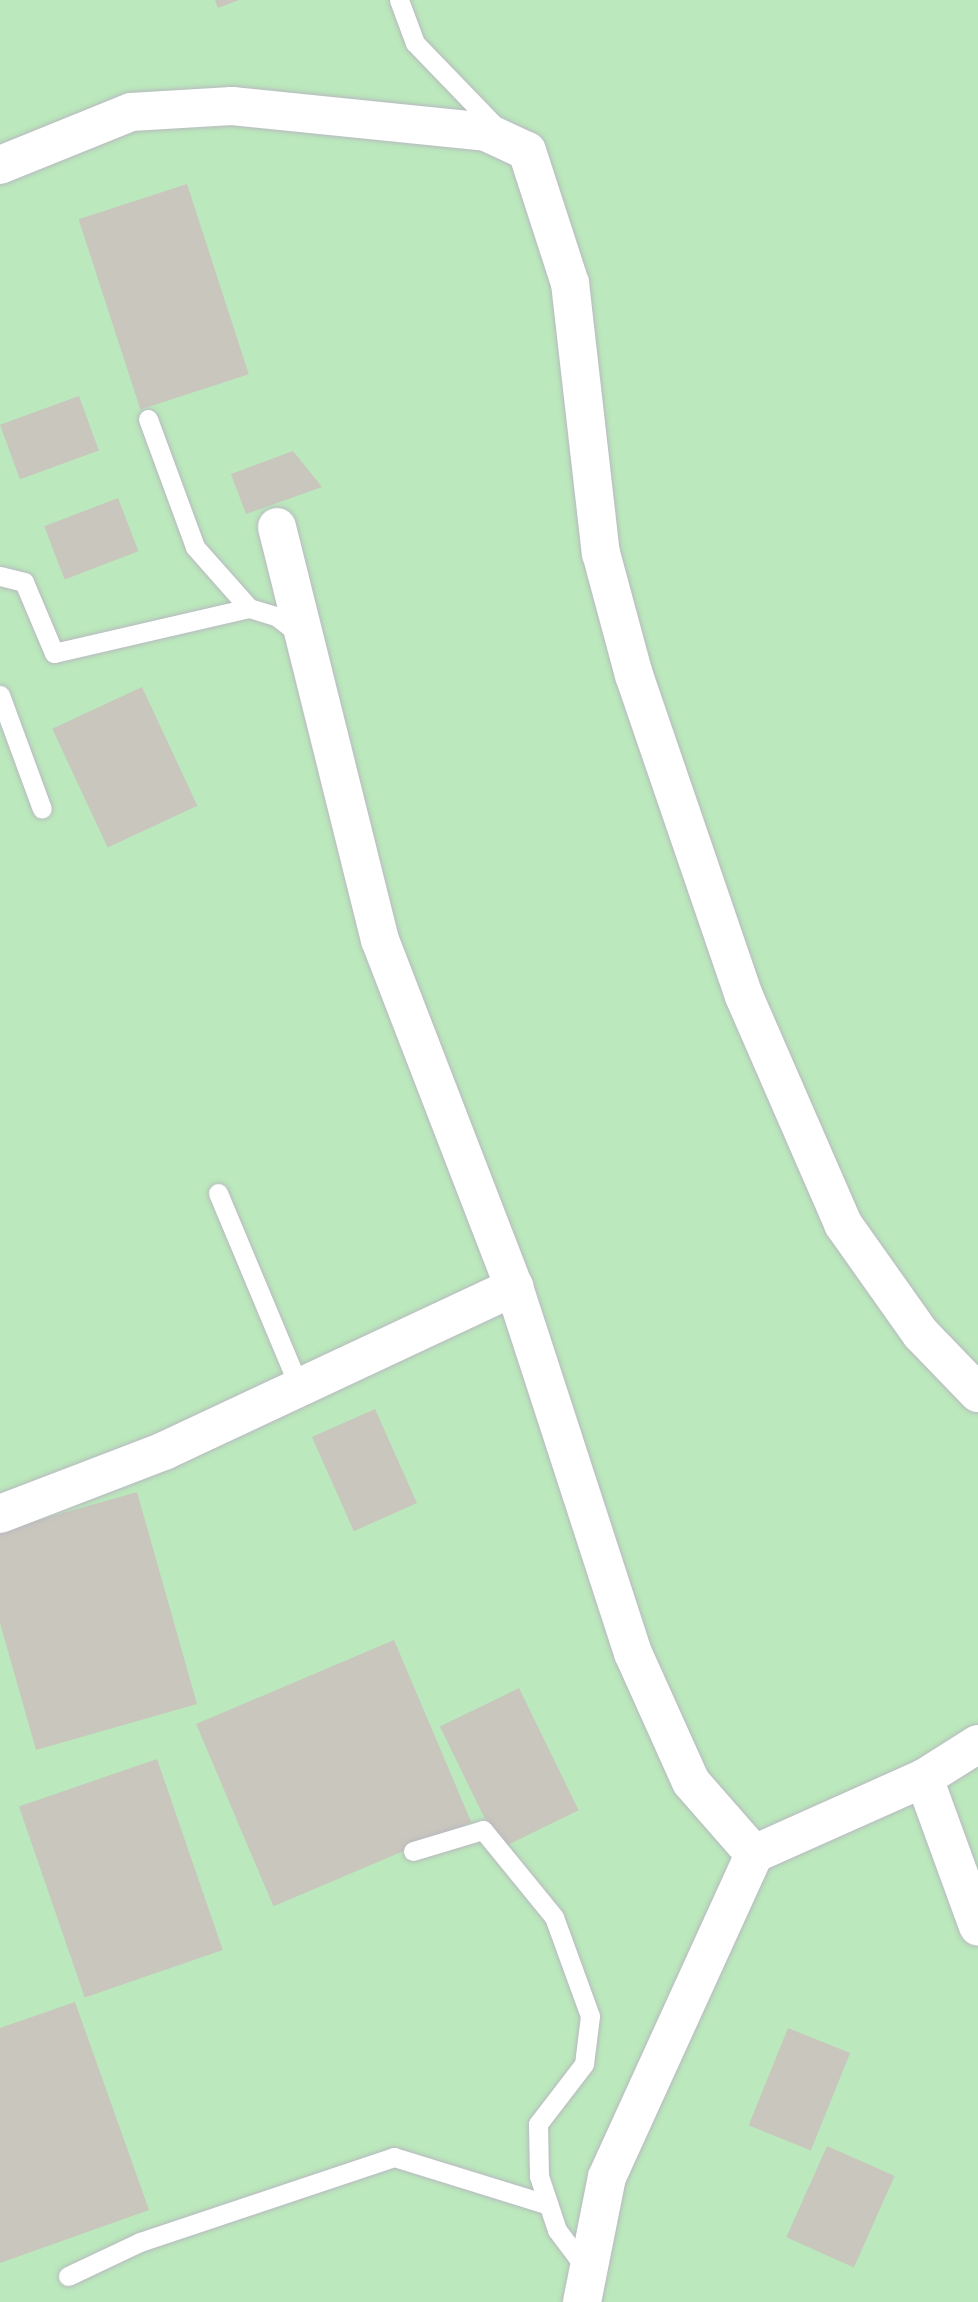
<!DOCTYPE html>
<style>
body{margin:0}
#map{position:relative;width:978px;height:2302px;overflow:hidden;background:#eeebe1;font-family:"Open Sans",sans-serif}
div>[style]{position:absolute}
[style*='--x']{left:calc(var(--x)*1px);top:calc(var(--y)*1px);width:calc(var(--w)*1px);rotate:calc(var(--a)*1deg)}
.green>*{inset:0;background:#bbe8bc;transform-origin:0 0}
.building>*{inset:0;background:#c9c6be;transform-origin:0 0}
.roads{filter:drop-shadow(0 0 2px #b7b9bf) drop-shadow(0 0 2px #b7b9bf)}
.service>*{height:19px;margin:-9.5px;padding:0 9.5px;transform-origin:9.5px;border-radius:9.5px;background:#fff}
.minor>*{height:38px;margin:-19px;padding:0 19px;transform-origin:19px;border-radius:19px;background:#fff}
span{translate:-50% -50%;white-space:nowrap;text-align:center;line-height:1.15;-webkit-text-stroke:7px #fff;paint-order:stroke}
</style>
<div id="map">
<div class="green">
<div style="left:0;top:0;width:978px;height:2302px"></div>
</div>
<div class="building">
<div style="clip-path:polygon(215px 0,239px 0,218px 8px)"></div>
<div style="left:187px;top:184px;width:200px;height:114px;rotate:72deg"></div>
<div style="left:79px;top:396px;width:58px;height:84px;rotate:70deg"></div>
<div style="clip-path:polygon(293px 451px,322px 487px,246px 514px,231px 474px)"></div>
<div style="left:118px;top:498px;width:57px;height:79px;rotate:69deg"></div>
<div style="left:142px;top:687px;width:131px;height:99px;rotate:65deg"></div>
<div style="left:375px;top:1409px;width:103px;height:69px;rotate:66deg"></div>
<div style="clip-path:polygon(137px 1492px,197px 1704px,36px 1750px,0 1623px,0 1531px)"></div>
<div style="left:394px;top:1640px;width:198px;height:215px;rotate:67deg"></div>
<div style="left:519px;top:1688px;width:136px;height:88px;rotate:64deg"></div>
<div style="left:157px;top:1759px;width:202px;height:146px;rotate:71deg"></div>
<div style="clip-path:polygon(75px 2002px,149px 2210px,0 2263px,0 2028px)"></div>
<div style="left:788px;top:2028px;width:67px;height:105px;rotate:22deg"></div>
<div style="left:827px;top:2146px;width:74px;height:100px;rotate:24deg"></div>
</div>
<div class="roads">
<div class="service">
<div style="--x:399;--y:0;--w:46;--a:69.6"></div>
<div style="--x:415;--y:43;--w:122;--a:46"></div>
<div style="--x:148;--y:419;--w:136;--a:69.8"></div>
<div style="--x:195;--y:547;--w:81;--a:48.5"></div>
<div style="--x:0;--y:576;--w:25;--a:14"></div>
<div style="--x:24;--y:582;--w:77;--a:67.1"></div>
<div style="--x:54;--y:653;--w:200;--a:-13"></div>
<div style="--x:249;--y:608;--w:28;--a:17"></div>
<div style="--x:276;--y:616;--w:31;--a:38"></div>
<div style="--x:0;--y:695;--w:121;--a:69.8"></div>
<div style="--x:218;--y:1193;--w:210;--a:67.3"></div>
<div style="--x:413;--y:1851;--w:73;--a:-16.7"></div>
<div style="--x:483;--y:1830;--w:112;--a:50.8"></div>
<div style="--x:554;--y:1917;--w:105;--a:70"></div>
<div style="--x:590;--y:2016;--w:48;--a:97.1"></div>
<div style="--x:584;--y:2064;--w:76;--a:127.5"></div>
<div style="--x:538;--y:2124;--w:52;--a:88.9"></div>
<div style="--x:539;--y:2176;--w:57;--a:71.6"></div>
<div style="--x:557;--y:2230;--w:45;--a:53.1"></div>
<div style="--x:68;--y:2276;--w:80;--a:-25.3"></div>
<div style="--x:140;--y:2242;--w:268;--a:-18.5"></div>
<div style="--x:394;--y:2157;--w:162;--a:17.2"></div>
</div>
<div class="minor">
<div style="--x:0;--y:165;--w:141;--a:-22"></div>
<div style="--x:131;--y:112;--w:101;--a:-3.4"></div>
<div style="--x:232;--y:106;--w:255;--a:5.8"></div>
<div style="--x:486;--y:132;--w:45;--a:24.9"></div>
<div style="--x:527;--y:151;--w:139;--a:72"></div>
<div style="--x:570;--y:283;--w:272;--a:83.5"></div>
<div style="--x:601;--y:553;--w:126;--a:74.9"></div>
<div style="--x:634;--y:675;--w:339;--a:71.1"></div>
<div style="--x:744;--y:996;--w:249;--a:66.5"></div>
<div style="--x:843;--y:1224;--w:135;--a:54.7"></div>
<div style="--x:921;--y:1334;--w:82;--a:46"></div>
<div style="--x:277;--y:527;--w:426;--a:76"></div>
<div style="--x:380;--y:940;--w:372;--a:68.9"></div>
<div style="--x:514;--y:1287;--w:385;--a:72"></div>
<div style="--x:633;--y:1653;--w:141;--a:65.8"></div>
<div style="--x:691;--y:1782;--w:96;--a:48.8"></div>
<div style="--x:0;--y:1514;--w:176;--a:-21"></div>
<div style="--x:164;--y:1451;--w:387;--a:-25.1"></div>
<div style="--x:924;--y:1778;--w:158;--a:70"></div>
<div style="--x:582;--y:2302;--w:127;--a:-78.7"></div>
<div style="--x:607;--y:2177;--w:355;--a:-65.5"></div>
<div style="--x:754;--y:1854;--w:186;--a:-24.1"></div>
<div style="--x:924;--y:1778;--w:64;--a:-32.2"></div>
</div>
</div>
</div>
